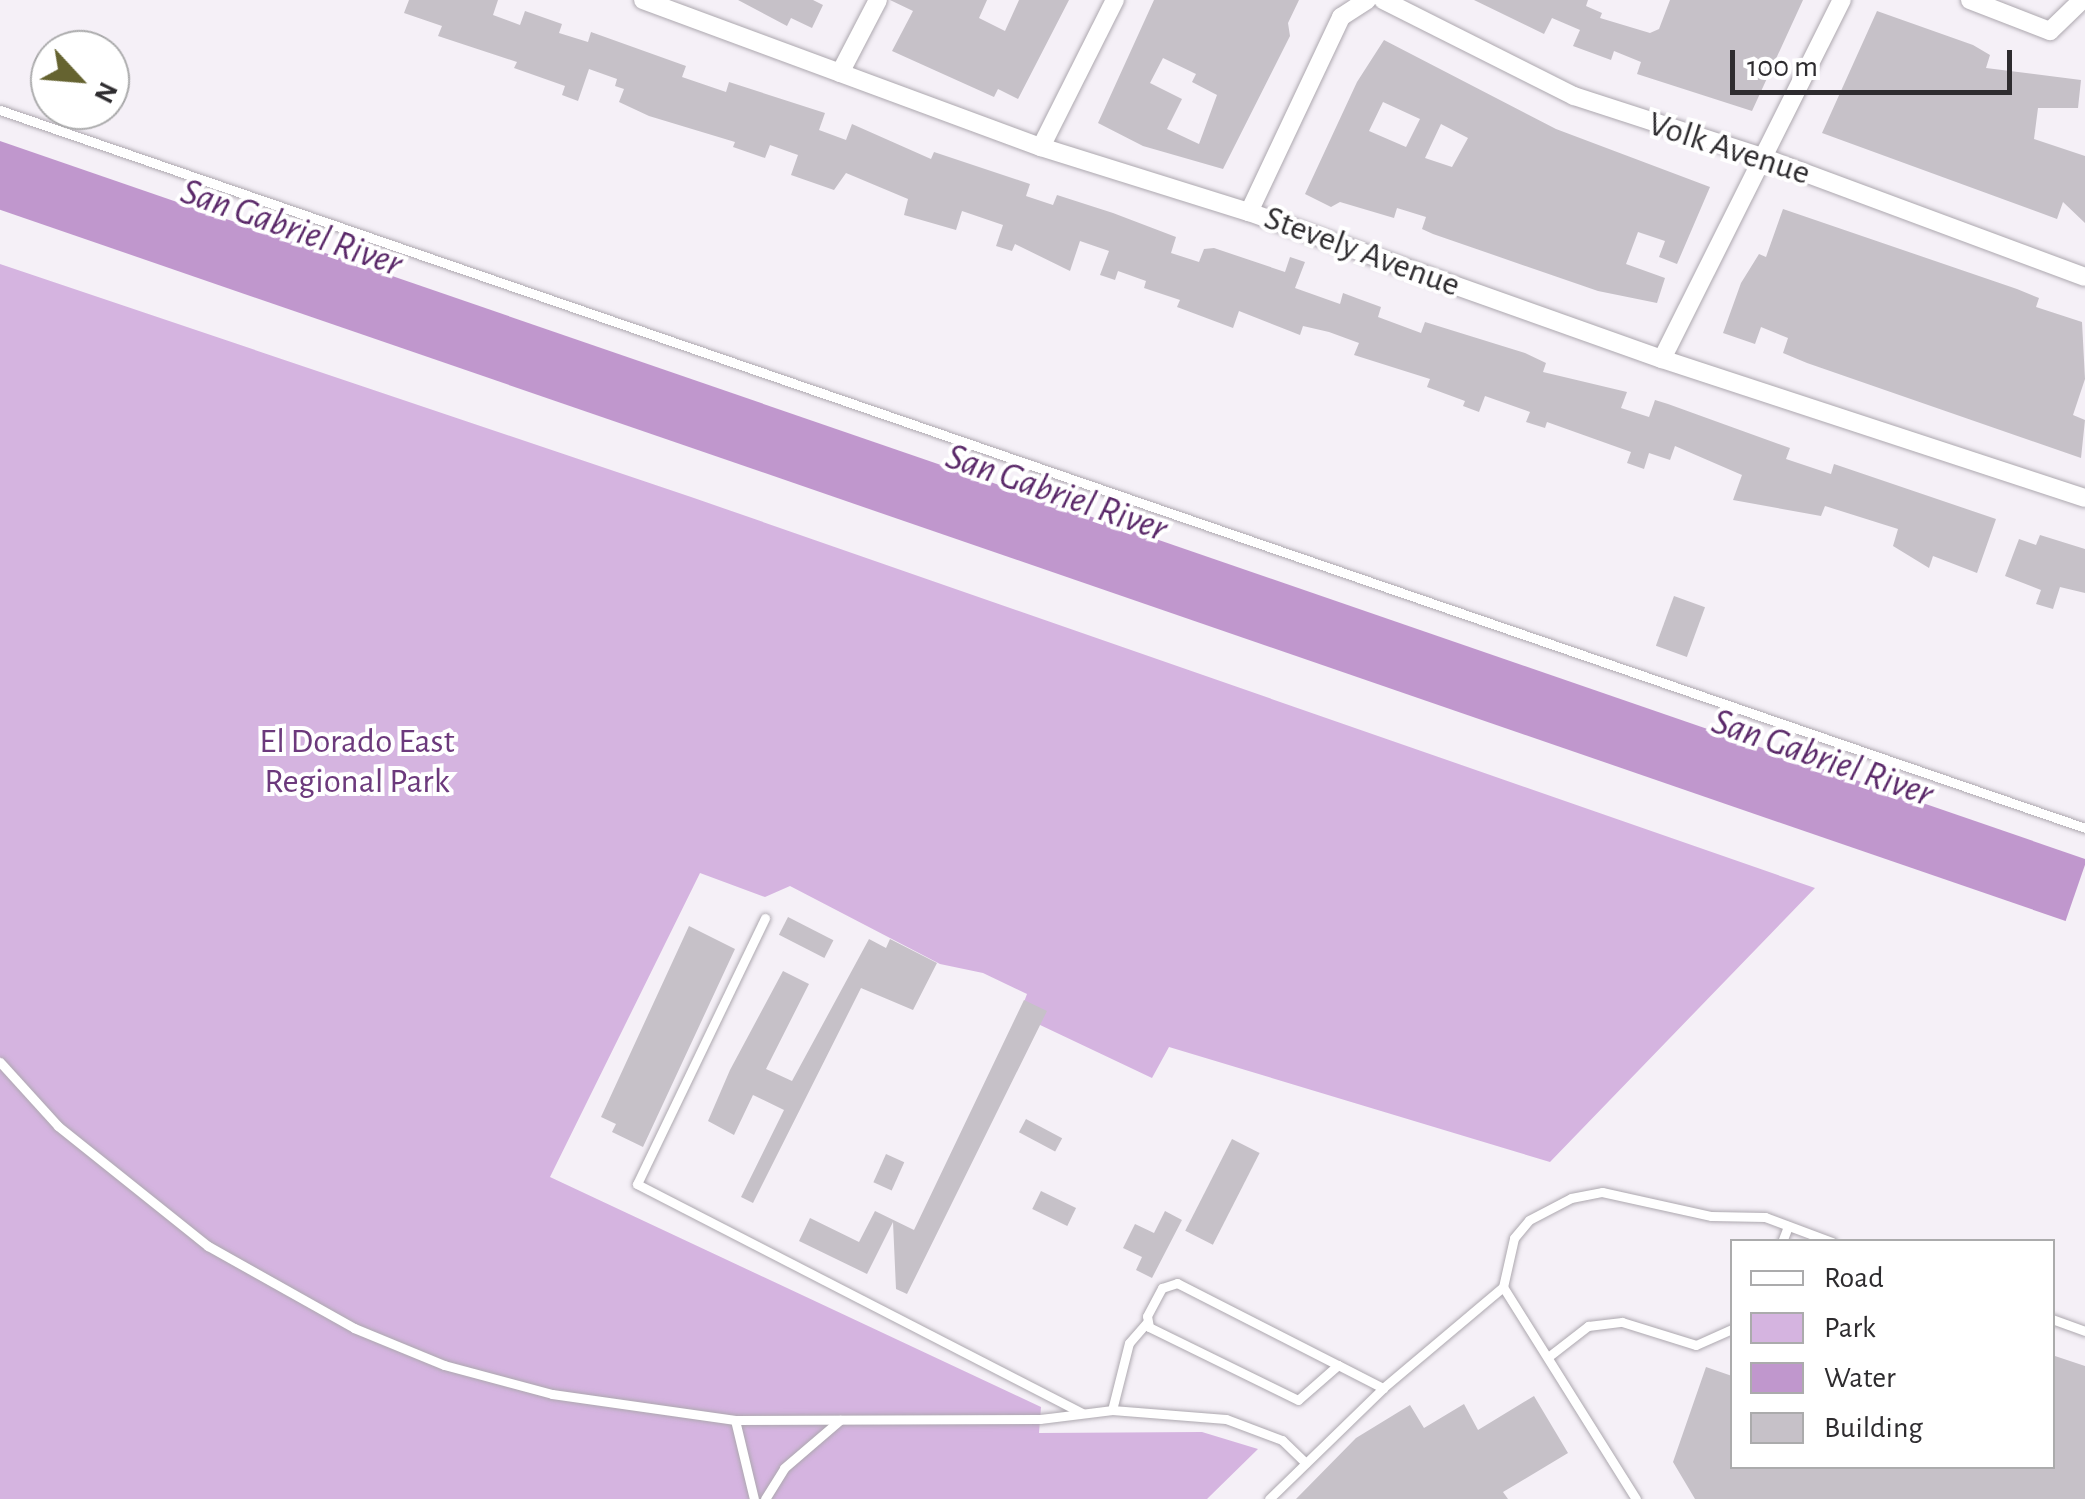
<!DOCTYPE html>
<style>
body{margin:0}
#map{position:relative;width:2085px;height:1499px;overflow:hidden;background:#f5f0f7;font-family:"Alegreya Sans",sans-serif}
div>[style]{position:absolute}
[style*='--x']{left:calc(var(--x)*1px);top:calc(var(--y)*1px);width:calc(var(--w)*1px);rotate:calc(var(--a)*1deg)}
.green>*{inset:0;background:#d5b4e0}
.water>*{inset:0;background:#c097cd;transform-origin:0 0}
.building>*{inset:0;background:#c6c1c8;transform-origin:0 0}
.roads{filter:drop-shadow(0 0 2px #ada8af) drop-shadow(0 0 2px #ada8af)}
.service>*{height:9px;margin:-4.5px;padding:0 4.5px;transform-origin:4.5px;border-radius:4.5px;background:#fff}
.minor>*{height:18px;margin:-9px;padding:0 9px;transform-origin:9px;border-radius:9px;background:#fff}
span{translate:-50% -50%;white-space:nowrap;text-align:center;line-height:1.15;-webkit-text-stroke:8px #fff;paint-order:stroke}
.street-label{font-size:35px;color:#2e2c2f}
.park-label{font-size:35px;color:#6c397c}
.water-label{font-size:38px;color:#5a2869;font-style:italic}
.legend{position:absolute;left:1730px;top:1239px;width:325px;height:230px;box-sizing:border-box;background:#fff;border:2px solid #ababac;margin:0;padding:12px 18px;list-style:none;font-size:30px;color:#2e2c2f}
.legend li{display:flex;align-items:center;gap:20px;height:50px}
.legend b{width:50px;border:2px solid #ababac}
.north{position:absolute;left:30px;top:30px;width:100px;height:100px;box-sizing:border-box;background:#fff;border:2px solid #ababac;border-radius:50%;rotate:116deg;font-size:28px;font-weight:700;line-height:40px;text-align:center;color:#2e2c2f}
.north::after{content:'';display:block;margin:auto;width:35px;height:45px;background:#656330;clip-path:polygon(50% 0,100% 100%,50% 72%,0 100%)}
.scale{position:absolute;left:1730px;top:50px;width:282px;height:45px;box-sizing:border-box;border:5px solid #2e2c2f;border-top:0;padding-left:12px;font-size:30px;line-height:35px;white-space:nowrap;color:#2e2c2f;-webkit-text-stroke:8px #fff;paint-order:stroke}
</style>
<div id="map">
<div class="green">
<div style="clip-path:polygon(0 264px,694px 498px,1815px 888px,1550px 1162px,1169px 1047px,1152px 1078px,1019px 1015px,1027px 994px,983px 973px,940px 964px,790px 886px,765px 897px,700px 873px,550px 1177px,1041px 1407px,1039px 1433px,1202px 1432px,1258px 1449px,1207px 1499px,0 1499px)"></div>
</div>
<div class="water">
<div style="left:0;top:141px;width:2207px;height:65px;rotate:19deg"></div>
</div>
<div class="building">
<div style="clip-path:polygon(409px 0,498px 0,493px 15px,520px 25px,525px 11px,562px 24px,559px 33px,588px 42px,591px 32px,686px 66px,682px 77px,726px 92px,729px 82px,825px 113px,819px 130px,846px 140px,852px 124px,931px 159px,934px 152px,1030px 184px,1026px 196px,1053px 205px,1057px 195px,1113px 213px,1176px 237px,1171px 253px,1199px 262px,1204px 249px,1214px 248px,1285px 272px,1290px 257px,1305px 262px,1295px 288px,1340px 304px,1343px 293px,1359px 299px,1381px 307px,1378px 317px,1421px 333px,1425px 322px,1525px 353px,1546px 363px,1543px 372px,1627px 392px,1621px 408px,1649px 417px,1655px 400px,1668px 404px,1790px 448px,1786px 459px,1831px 474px,1834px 464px,1996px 519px,1977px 573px,1933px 556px,1929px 568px,1893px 546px,1898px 529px,1825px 506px,1821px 516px,1733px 500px,1742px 475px,1675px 446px,1670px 460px,1649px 453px,1644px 469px,1627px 463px,1631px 452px,1547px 422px,1545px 428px,1526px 422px,1530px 412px,1485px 396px,1479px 412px,1463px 406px,1465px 401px,1427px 387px,1430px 379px,1354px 355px,1359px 343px,1329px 332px,1303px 326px,1300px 335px,1239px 311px,1233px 328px,1177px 307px,1180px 300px,1144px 288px,1146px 281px,1118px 271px,1115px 280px,1100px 275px,1109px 251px,1080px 241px,1070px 271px,1015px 244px,1012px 251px,996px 246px,1003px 225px,962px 211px,956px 230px,904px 215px,908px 199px,846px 173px,834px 190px,791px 175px,798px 155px,770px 145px,765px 158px,733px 147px,735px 142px,649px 116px,619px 102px,624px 89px,615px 86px,617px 79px,589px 69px,578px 101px,562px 95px,565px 86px,514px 68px,517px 62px,438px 36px,442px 26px,404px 13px)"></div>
<div style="clip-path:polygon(738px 0,813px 0,823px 5px,812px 28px,791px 18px,787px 26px)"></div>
<div style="clip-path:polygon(890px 0,987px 0,979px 18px,1005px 31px,1019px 0,1069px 0,1018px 99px,998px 89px,994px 97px,892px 51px,913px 11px)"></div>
<div style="clip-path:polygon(evenodd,1154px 0,1299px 0,1288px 23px,1290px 36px,1223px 169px,1143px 146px,1098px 123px,1154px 0,1163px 58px,1196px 74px,1192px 82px,1217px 95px,1199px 144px,1167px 129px,1182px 99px,1150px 83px,1163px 58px)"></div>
<div style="clip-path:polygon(1474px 0,1588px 0,1586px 6px,1602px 13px,1600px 18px,1650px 33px,1659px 29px,1670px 0,1803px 0,1752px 111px,1637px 74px,1641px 62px,1614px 51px,1611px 60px,1573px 46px,1580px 30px,1552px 18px,1544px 34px)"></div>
<div style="clip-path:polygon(1877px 11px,1973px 45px,1990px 55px,1986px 68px,2081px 80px,2078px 108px,2038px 108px,2034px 139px,2085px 156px,2085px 223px,2063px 202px,2057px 219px,1822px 133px)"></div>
<div style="clip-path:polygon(evenodd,1384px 40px,1556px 129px,1710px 187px,1677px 264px,1659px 257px,1665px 241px,1638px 232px,1626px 264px,1665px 278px,1657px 303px,1598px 291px,1433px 234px,1422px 229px,1426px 217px,1397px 208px,1394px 218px,1340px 202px,1331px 207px,1305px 194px,1357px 82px,1384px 40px,1383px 102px,1420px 119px,1406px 147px,1369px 131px,1383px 102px,1384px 40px,1441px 124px,1468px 138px,1452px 167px,1425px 158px,1441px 124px)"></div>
<div style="clip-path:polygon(1783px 209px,2017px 289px,2039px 298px,2036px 307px,2082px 322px,2085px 379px,2073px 415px,2085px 420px,2081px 458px,1807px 363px,1783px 353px,1788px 338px,1761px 327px,1755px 344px,1723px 333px,1741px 283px,1759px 254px,1766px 257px)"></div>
<div style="clip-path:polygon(2040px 535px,2085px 549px,2085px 593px,2060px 587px,2053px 609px,2036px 604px,2041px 590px,2005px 576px,2019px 539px,2036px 545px)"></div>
<div style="left:1674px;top:596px;width:33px;height:53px;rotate:20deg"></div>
<div style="left:788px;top:917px;width:51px;height:20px;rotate:27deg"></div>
<div style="clip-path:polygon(689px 926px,735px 949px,643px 1147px,612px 1132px,616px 1124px,601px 1117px)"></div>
<div style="clip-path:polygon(869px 939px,886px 948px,890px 939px,937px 963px,913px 1010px,861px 988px,753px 1203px,741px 1197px,784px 1110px,753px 1095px,734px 1135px,708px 1121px,730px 1070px,783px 971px,809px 984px,766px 1069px,792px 1081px)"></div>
<div style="clip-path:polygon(1024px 1000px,1047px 1011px,907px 1294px,896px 1289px,893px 1222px,867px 1274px,799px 1241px,810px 1218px,859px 1242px,875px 1211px,914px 1230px)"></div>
<div style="left:1026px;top:1119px;width:41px;height:15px;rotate:28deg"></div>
<div style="left:1232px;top:1139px;width:31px;height:103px;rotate:27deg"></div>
<div style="left:886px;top:1154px;width:20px;height:31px;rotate:24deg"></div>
<div style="left:1041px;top:1191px;width:39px;height:20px;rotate:26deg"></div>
<div style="clip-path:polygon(1165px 1211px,1182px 1220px,1152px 1278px,1136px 1270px,1142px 1257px,1123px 1248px,1135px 1224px,1154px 1233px)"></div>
<div style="clip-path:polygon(2052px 1355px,2085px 1366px,2085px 1499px,1695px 1499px,1673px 1462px,1706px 1367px,1732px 1376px,1732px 1466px,2052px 1466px)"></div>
<div style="clip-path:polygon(1534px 1396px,1568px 1453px,1503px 1492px,1508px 1499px,1296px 1499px,1356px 1438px,1410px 1405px,1424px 1428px,1464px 1404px,1478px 1430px)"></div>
</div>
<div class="roads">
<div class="service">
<div style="--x:0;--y:110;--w:2205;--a:19"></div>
<div style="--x:765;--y:918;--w:295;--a:115.7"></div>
<div style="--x:637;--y:1184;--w:500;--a:27.23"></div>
<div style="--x:0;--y:1062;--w:86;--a:47.8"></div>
<div style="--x:58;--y:1126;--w:192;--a:38.7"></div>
<div style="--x:208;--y:1246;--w:167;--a:29.3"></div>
<div style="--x:354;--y:1328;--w:97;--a:22.3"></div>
<div style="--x:444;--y:1365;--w:112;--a:15"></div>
<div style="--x:552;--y:1394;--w:185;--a:8.1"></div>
<div style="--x:735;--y:1420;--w:305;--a:-0.2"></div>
<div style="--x:1040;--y:1419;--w:73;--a:-7.1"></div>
<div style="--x:1112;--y:1410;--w:114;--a:4.5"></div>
<div style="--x:1226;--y:1419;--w:60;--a:20.6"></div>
<div style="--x:1282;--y:1440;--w:33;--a:44"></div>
<div style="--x:1782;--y:1242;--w:17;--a:-69"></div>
<div style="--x:2052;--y:1319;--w:35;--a:20"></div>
<div style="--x:1548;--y:1357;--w:51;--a:-37.8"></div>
<div style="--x:1588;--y:1326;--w:34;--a:-7"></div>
<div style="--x:1622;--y:1322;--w:77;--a:17.3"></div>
<div style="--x:1696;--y:1345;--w:39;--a:-24"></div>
<div style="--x:1338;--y:1365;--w:53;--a:138.8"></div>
<div style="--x:1298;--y:1400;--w:166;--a:-153.9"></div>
<div style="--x:1149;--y:1327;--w:11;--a:-100"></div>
<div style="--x:1147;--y:1316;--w:32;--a:-62"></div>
<div style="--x:1162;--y:1288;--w:16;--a:-18"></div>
<div style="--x:1177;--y:1283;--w:181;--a:27"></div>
<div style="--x:1338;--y:1365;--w:51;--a:27.1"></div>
<div style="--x:1112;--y:1410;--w:69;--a:-75.8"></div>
<div style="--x:1129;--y:1343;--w:28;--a:-49"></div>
<div style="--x:735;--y:1420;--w:81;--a:76.5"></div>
<div style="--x:765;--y:1499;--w:36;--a:-58"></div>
<div style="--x:784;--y:1468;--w:74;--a:-40.6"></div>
<div style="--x:1269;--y:1499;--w:159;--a:-44.2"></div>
<div style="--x:1383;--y:1388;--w:157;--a:-40.1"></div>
<div style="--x:1636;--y:1499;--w:250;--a:-122.1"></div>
<div style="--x:1503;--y:1287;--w:50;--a:-77.3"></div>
<div style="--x:1514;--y:1238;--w:23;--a:-50"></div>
<div style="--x:1529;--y:1220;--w:47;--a:-27.6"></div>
<div style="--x:1571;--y:1198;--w:32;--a:-11"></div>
<div style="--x:1602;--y:1192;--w:112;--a:12.4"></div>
<div style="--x:1711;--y:1216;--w:54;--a:1.1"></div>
<div style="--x:1765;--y:1217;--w:72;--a:20.5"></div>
</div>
<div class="minor">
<div style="--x:643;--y:0;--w:424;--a:20.3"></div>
<div style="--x:1041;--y:147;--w:218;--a:17.4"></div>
<div style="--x:1249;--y:212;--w:438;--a:19.6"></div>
<div style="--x:1662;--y:359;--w:445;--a:18.2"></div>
<div style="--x:1383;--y:0;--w:214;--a:26.7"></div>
<div style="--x:1574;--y:96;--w:201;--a:18"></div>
<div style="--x:1765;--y:158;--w:341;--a:20.4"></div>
<div style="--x:1970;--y:0;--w:86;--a:21.2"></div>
<div style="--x:2050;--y:31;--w:45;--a:-44.1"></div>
<div style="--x:840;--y:73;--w:82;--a:-62.5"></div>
<div style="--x:1041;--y:147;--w:165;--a:-63.3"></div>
<div style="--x:1249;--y:212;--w:216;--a:-64.7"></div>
<div style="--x:1341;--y:17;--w:31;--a:-33"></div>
<div style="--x:1662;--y:359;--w:402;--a:-63.4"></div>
</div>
</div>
<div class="street-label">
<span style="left:1729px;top:149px;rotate:18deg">Volk Avenue</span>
<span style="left:1362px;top:252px;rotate:20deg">Stevely Avenue</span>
</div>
<div class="park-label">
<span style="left:357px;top:762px">El Dorado East<br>Regional Park</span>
</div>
<div class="water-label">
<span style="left:291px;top:229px;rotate:19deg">San Gabriel River</span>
<span style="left:1056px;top:494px;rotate:19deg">San Gabriel River</span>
<span style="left:1822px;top:759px;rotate:19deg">San Gabriel River</span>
</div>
<ul class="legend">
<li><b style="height:12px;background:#fff"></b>Road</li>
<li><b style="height:28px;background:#d5b4e0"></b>Park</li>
<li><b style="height:28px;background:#c097cd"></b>Water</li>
<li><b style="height:28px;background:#c6c1c8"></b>Building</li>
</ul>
<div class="north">N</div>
<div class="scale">100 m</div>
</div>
